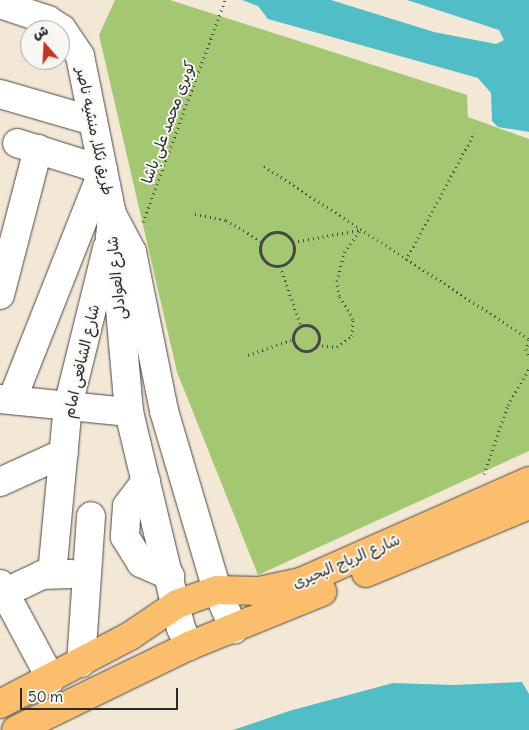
<!DOCTYPE html>
<meta charset="utf-8">
<style>
body{margin:0}
#map{position:relative;width:529px;height:730px;overflow:hidden;background:#f3e8d6;font-family:Delius,"Playpen Sans Arabic",sans-serif}
div>[style]{position:absolute}
[style*='--x']{left:calc(var(--x)*1px);top:calc(var(--y)*1px);width:calc(var(--w)*1px);rotate:calc(var(--a)*1deg)}
.green>*{inset:0;background:#a4c872}
.water>*{inset:0;background:#50bec6}
.path>*{height:3px;margin-top:-1.5px;transform-origin:0;background:repeating-linear-gradient(90deg,#494745 0 1px,transparent 0 5px)}
.path>.ring{margin:-1.5px;padding:0;box-sizing:content-box;background:none;border:3px solid #494745;border-radius:50%}
.roads{filter:drop-shadow(0 0 1px #494745) drop-shadow(0 0 1px #494745)}
.minor>*{height:28px;margin:-14px;padding:0 14px;transform-origin:14px;border-radius:14px;background:#fff}
.major>*{height:28px;margin:-14px;padding:0 14px;transform-origin:14px;border-radius:14px;background:#fabe6d}
span{translate:-50% -50%;white-space:nowrap;text-align:center;line-height:1.15;-webkit-text-stroke:4px #f6f6f2;paint-order:stroke}
.street-label{font-size:15px;color:#2b2b2b}
.north{position:absolute;left:20px;top:20px;width:50px;height:50px;box-sizing:border-box;background:#f6f6f2;border:1px solid #a5a5a2;border-radius:50%;rotate:341deg;font-size:14px;font-weight:700;line-height:20px;text-align:center;color:#2b2b2b}
.north::after{content:'';display:block;margin:auto;width:18px;height:22px;background:#c8321e;clip-path:polygon(50% 0,100% 100%,50% 72%,0 100%)}
.scale{position:absolute;left:20px;top:688px;width:158px;height:22px;box-sizing:border-box;border:2px solid #2b2b2b;border-top:0;padding-left:6px;font-size:15px;line-height:18px;white-space:nowrap;color:#2b2b2b;-webkit-text-stroke:4px #f6f6f2;paint-order:stroke}
</style>
<div id="map">
<div class="green">
<div style="clip-path:polygon(115px 0,170px 0,467px 95px,468px 117px,529px 139px,529px 451px,258px 575px,177px 372px,99px 35px)"></div>
</div>
<div class="water">
<div style="clip-path:polygon(242px 0,331px 0,434px 32px,496px 44px,504px 40px,499px 30px,407px 0,529px 0,529px 132px,498px 127px,492px 121px,491px 93px,478px 78px,268px 19px,258px 6px)"></div>
<div style="clip-path:polygon(522px 682px,529px 694px,529px 730px,233px 730px,289px 711px,393px 683px,453px 685px)"></div>
</div>
<div class="path">
<div style="--x:264;--y:166;--w:316;--a:33.1"></div>
<div style="--x:195;--y:214;--w:32;--a:11"></div>
<div style="--x:226;--y:220;--w:41;--a:31"></div>
<div style="--x:143;--y:222;--w:237;--a:-69.7"></div>
<div class="ring" style="left:260px;top:232px;width:31px;height:31px"></div>
<div style="--x:293;--y:242;--w:67;--a:-10.3"></div>
<div style="--x:406;--y:260;--w:145;--a:-61.7"></div>
<div style="--x:280;--y:266;--w:64;--a:70.7"></div>
<div class="ring" style="left:293px;top:325px;width:23px;height:23px"></div>
<div style="--x:529;--y:340;--w:9;--a:108"></div>
<div style="--x:526;--y:349;--w:9;--a:72"></div>
<div style="--x:317;--y:345;--w:20;--a:6"></div>
<div style="--x:337;--y:347;--w:19;--a:-36"></div>
<div style="--x:352;--y:336;--w:17;--a:-87"></div>
<div style="--x:353;--y:319;--w:27;--a:-121"></div>
<div style="--x:339;--y:296;--w:15;--a:-98"></div>
<div style="--x:337;--y:281;--w:30;--a:-76"></div>
<div style="--x:344;--y:252;--w:27;--a:-54"></div>
<div style="--x:248;--y:355;--w:49;--a:-19.2"></div>
<div style="--x:484;--y:474;--w:73;--a:-70.8"></div>
<div style="--x:508;--y:405;--w:42;--a:-59.7"></div>
</div>
<div class="roads">
<div class="minor">
<div style="--x:0;--y:4;--w:51;--a:18.4"></div>
<div style="--x:48;--y:20;--w:17;--a:33"></div>
<div style="--x:62;--y:29;--w:32;--a:56"></div>
<div style="--x:80;--y:56;--w:162;--a:78.6"></div>
<div style="--x:112;--y:215;--w:23;--a:95"></div>
<div style="--x:110;--y:238;--w:49;--a:80.5"></div>
<div style="--x:118;--y:286;--w:126;--a:85"></div>
<div style="--x:129;--y:412;--w:222;--a:76.5"></div>
<div style="--x:181;--y:628;--w:20;--a:66"></div>
<div style="--x:0;--y:94;--w:97;--a:16.2"></div>
<div style="--x:113;--y:216;--w:41;--a:62.2"></div>
<div style="--x:132;--y:252;--w:162;--a:78.6"></div>
<div style="--x:164;--y:411;--w:187;--a:73.5"></div>
<div style="--x:217;--y:590;--w:43;--a:66.4"></div>
<div style="--x:0;--y:295;--w:151;--a:-75.4"></div>
<div style="--x:0;--y:399;--w:130;--a:5.8"></div>
<div style="--x:12;--y:400;--w:247;--a:-68.4"></div>
<div style="--x:103;--y:170;--w:90;--a:-162.6"></div>
<div style="--x:146;--y:481;--w:31;--a:127"></div>
<div style="--x:127;--y:506;--w:31;--a:94"></div>
<div style="--x:125;--y:537;--w:31;--a:58"></div>
<div style="--x:141;--y:563;--w:32;--a:24"></div>
<div style="--x:0;--y:482;--w:70;--a:-24.4"></div>
<div style="--x:52;--y:574;--w:169;--a:-84.6"></div>
<div style="--x:68;--y:406;--w:163;--a:-76.1"></div>
<div style="--x:0;--y:584;--w:108;--a:61.8"></div>
<div style="--x:0;--y:595;--w:47;--a:-25.5"></div>
<div style="--x:42;--y:575;--w:29;--a:-2"></div>
<div style="--x:81;--y:663;--w:147;--a:-86.1"></div>
</div>
<div class="major">
<div style="--x:366;--y:573;--w:177;--a:-22.6"></div>
<div style="--x:0;--y:704;--w:147;--a:-27.6"></div>
<div style="--x:130;--y:636;--w:57;--a:-34.2"></div>
<div style="--x:177;--y:604;--w:42;--a:-19.3"></div>
<div style="--x:217;--y:590;--w:42;--a:1.4"></div>
<div style="--x:259;--y:591;--w:43;--a:-12.1"></div>
<div style="--x:301;--y:582;--w:249;--a:-23.9"></div>
<div style="--x:16;--y:730;--w:192;--a:-25.9"></div>
<div style="--x:189;--y:646;--w:144;--a:-22.1"></div>
</div>
</div>
<div class="street-label">
<span style="left:168px;top:122px;rotate:-70deg">كوبرى محمد على باشا</span>
<span style="left:95px;top:131px;rotate:78deg">طريق نكلا, منشيه ناصر</span>
<span style="left:116px;top:278px;rotate:-96deg">شارع العوادلى</span>
<span style="left:81px;top:361px;rotate:-77deg">شارع الشافعى امام</span>
<span style="left:346px;top:561px;rotate:-23deg">شارع الرياح البحيرى</span>
</div>
<div class="north">ش</div>
<div class="scale">50 m</div>
</div>
